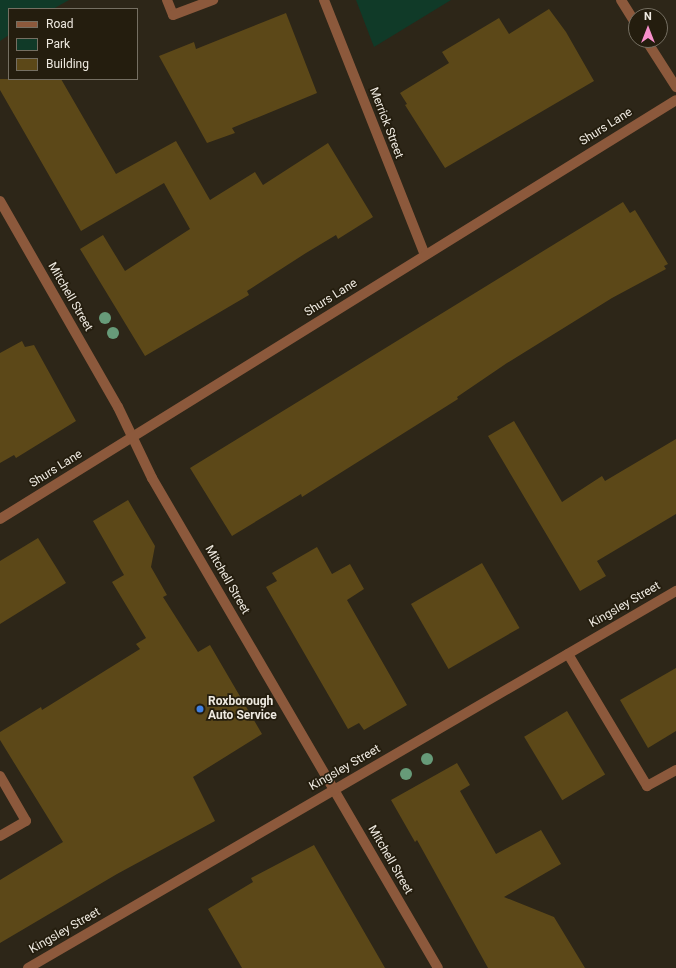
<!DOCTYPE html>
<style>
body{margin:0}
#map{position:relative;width:676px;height:968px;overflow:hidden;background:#2d2618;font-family:Roboto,sans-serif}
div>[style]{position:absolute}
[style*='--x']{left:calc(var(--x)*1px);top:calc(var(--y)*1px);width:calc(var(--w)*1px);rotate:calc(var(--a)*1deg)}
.green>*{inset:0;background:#103a28}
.building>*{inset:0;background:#5c4818;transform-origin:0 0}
.minor>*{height:10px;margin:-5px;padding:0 5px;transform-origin:5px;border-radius:5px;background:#8c593c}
.trees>*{width:12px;height:12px;margin:-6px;border-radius:50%;background:#679b79}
.dots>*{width:11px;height:11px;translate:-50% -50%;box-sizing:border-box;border:2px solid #241d0e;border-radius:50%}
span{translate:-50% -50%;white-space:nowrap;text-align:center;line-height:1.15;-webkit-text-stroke:3.5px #241d0e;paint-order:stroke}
.street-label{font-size:12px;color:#eee9e0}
.poi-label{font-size:12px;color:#eee9e0;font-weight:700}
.left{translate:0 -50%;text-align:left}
.legend{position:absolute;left:8px;top:8px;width:130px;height:72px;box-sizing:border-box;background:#241d0e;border:1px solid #756f62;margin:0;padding:5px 7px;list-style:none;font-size:12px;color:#eee9e0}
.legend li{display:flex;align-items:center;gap:8px;height:20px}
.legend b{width:20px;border:1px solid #756f62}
.north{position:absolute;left:628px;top:8px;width:40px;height:40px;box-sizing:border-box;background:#241d0e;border:1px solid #756f62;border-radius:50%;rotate:0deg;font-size:11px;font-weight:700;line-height:16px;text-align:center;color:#eee9e0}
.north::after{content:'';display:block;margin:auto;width:14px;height:18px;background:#f890cb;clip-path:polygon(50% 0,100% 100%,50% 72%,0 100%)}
</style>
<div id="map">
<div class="green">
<div style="clip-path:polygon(0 0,69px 0,53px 9px,9px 9px,9px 35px,0 41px)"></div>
<div style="clip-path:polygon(356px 0,451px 0,374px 47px)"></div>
</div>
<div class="building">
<div style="clip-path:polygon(549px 9px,566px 32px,594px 81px,445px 168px,405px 105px,407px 104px,400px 93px,449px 63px,442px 52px,499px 18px,509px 34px)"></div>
<div style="clip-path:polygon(286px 13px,317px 93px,232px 128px,235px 133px,207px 143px,159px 56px,194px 42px,196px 49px)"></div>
<div style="clip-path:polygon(0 79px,61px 79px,116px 174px,176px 141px,210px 200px,255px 172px,263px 185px,328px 143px,373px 217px,338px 239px,336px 235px,306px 253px,247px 291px,249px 295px,145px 356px,80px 249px,103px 235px,125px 271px,190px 229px,164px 183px,81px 231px,0 90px)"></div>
<div style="clip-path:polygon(623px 202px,630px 213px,635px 210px,668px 264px,664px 266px,666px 269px,612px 298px,507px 363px,457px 397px,458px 399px,302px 497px,301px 494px,232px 536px,190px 468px)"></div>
<div style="clip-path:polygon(22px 341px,25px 347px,34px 345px,76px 421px,16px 458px,14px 455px,0 463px,0 353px)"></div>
<div style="clip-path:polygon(514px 421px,562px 502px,602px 476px,605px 481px,676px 439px,676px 514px,597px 561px,606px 576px,580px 591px,488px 436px)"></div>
<div style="clip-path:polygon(128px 500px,155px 546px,151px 567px,167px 595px,163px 597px,198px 652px,210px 645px,262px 734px,193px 777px,215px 821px,117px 874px,0 943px,0 880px,63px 842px,0 740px,0 732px,41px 707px,42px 710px,140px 649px,136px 644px,146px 638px,112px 582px,124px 575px,93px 521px)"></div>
<div style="clip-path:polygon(38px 538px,66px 583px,0 624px,0 561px)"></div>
<div style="clip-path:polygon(317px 547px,332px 574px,350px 564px,364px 589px,347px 600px,407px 705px,364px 730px,359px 723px,348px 729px,266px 587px,277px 581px,272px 573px)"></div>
<div style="left:482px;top:563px;width:75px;height:82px;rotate:60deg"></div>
<div style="clip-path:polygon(676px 668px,676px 731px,648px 748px,620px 700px)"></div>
<div style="left:567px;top:711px;width:74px;height:50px;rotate:59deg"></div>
<div style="clip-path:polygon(457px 763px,470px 785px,460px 791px,496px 854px,541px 830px,561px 864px,504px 897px,554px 917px,585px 968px,488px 968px,417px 840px,415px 842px,391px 800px)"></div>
<div style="clip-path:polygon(314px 845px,385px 968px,242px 968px,208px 909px,253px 882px,251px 878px)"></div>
</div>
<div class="minor">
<div style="--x:167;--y:0;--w:16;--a:68"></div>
<div style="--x:173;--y:15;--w:43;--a:-20.6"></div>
<div style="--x:324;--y:0;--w:274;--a:68.4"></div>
<div style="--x:621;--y:0;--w:28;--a:58"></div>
<div style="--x:646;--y:40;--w:56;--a:57.4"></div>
<div style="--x:0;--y:201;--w:237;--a:60.2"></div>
<div style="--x:118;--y:407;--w:79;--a:64.4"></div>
<div style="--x:152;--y:478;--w:567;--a:59.73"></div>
<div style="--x:0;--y:519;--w:795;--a:-31.79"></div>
<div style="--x:568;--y:654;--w:154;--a:59.1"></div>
<div style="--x:647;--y:786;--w:33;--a:-29"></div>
<div style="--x:0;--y:776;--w:52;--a:60"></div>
<div style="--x:26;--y:821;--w:30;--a:150"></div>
<div style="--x:28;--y:968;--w:750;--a:-30.19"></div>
</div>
<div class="trees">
<div style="left:105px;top:318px"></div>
<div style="left:113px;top:333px"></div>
<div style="left:427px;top:759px"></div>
<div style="left:406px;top:774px"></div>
</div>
<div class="dots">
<div style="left:200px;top:709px;background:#3f7fe0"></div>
</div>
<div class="street-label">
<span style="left:386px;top:123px;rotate:69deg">Merrick Street</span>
<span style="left:606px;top:127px;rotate:-32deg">Shurs Lane</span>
<span style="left:70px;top:297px;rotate:60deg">Mitchell Street</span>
<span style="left:331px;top:298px;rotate:-32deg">Shurs Lane</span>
<span style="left:56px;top:469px;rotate:-32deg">Shurs Lane</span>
<span style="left:227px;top:580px;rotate:60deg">Mitchell Street</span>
<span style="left:625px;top:605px;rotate:-30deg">Kingsley Street</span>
<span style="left:345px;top:768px;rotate:-30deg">Kingsley Street</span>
<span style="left:390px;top:860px;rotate:60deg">Mitchell Street</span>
<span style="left:65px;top:931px;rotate:-30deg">Kingsley Street</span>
</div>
<div class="poi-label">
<span class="left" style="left:208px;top:709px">Roxborough<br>Auto Service</span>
</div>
<ul class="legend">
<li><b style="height:5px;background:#8c593c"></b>Road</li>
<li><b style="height:11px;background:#103a28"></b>Park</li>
<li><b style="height:11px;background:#5c4818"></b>Building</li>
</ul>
<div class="north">N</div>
</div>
